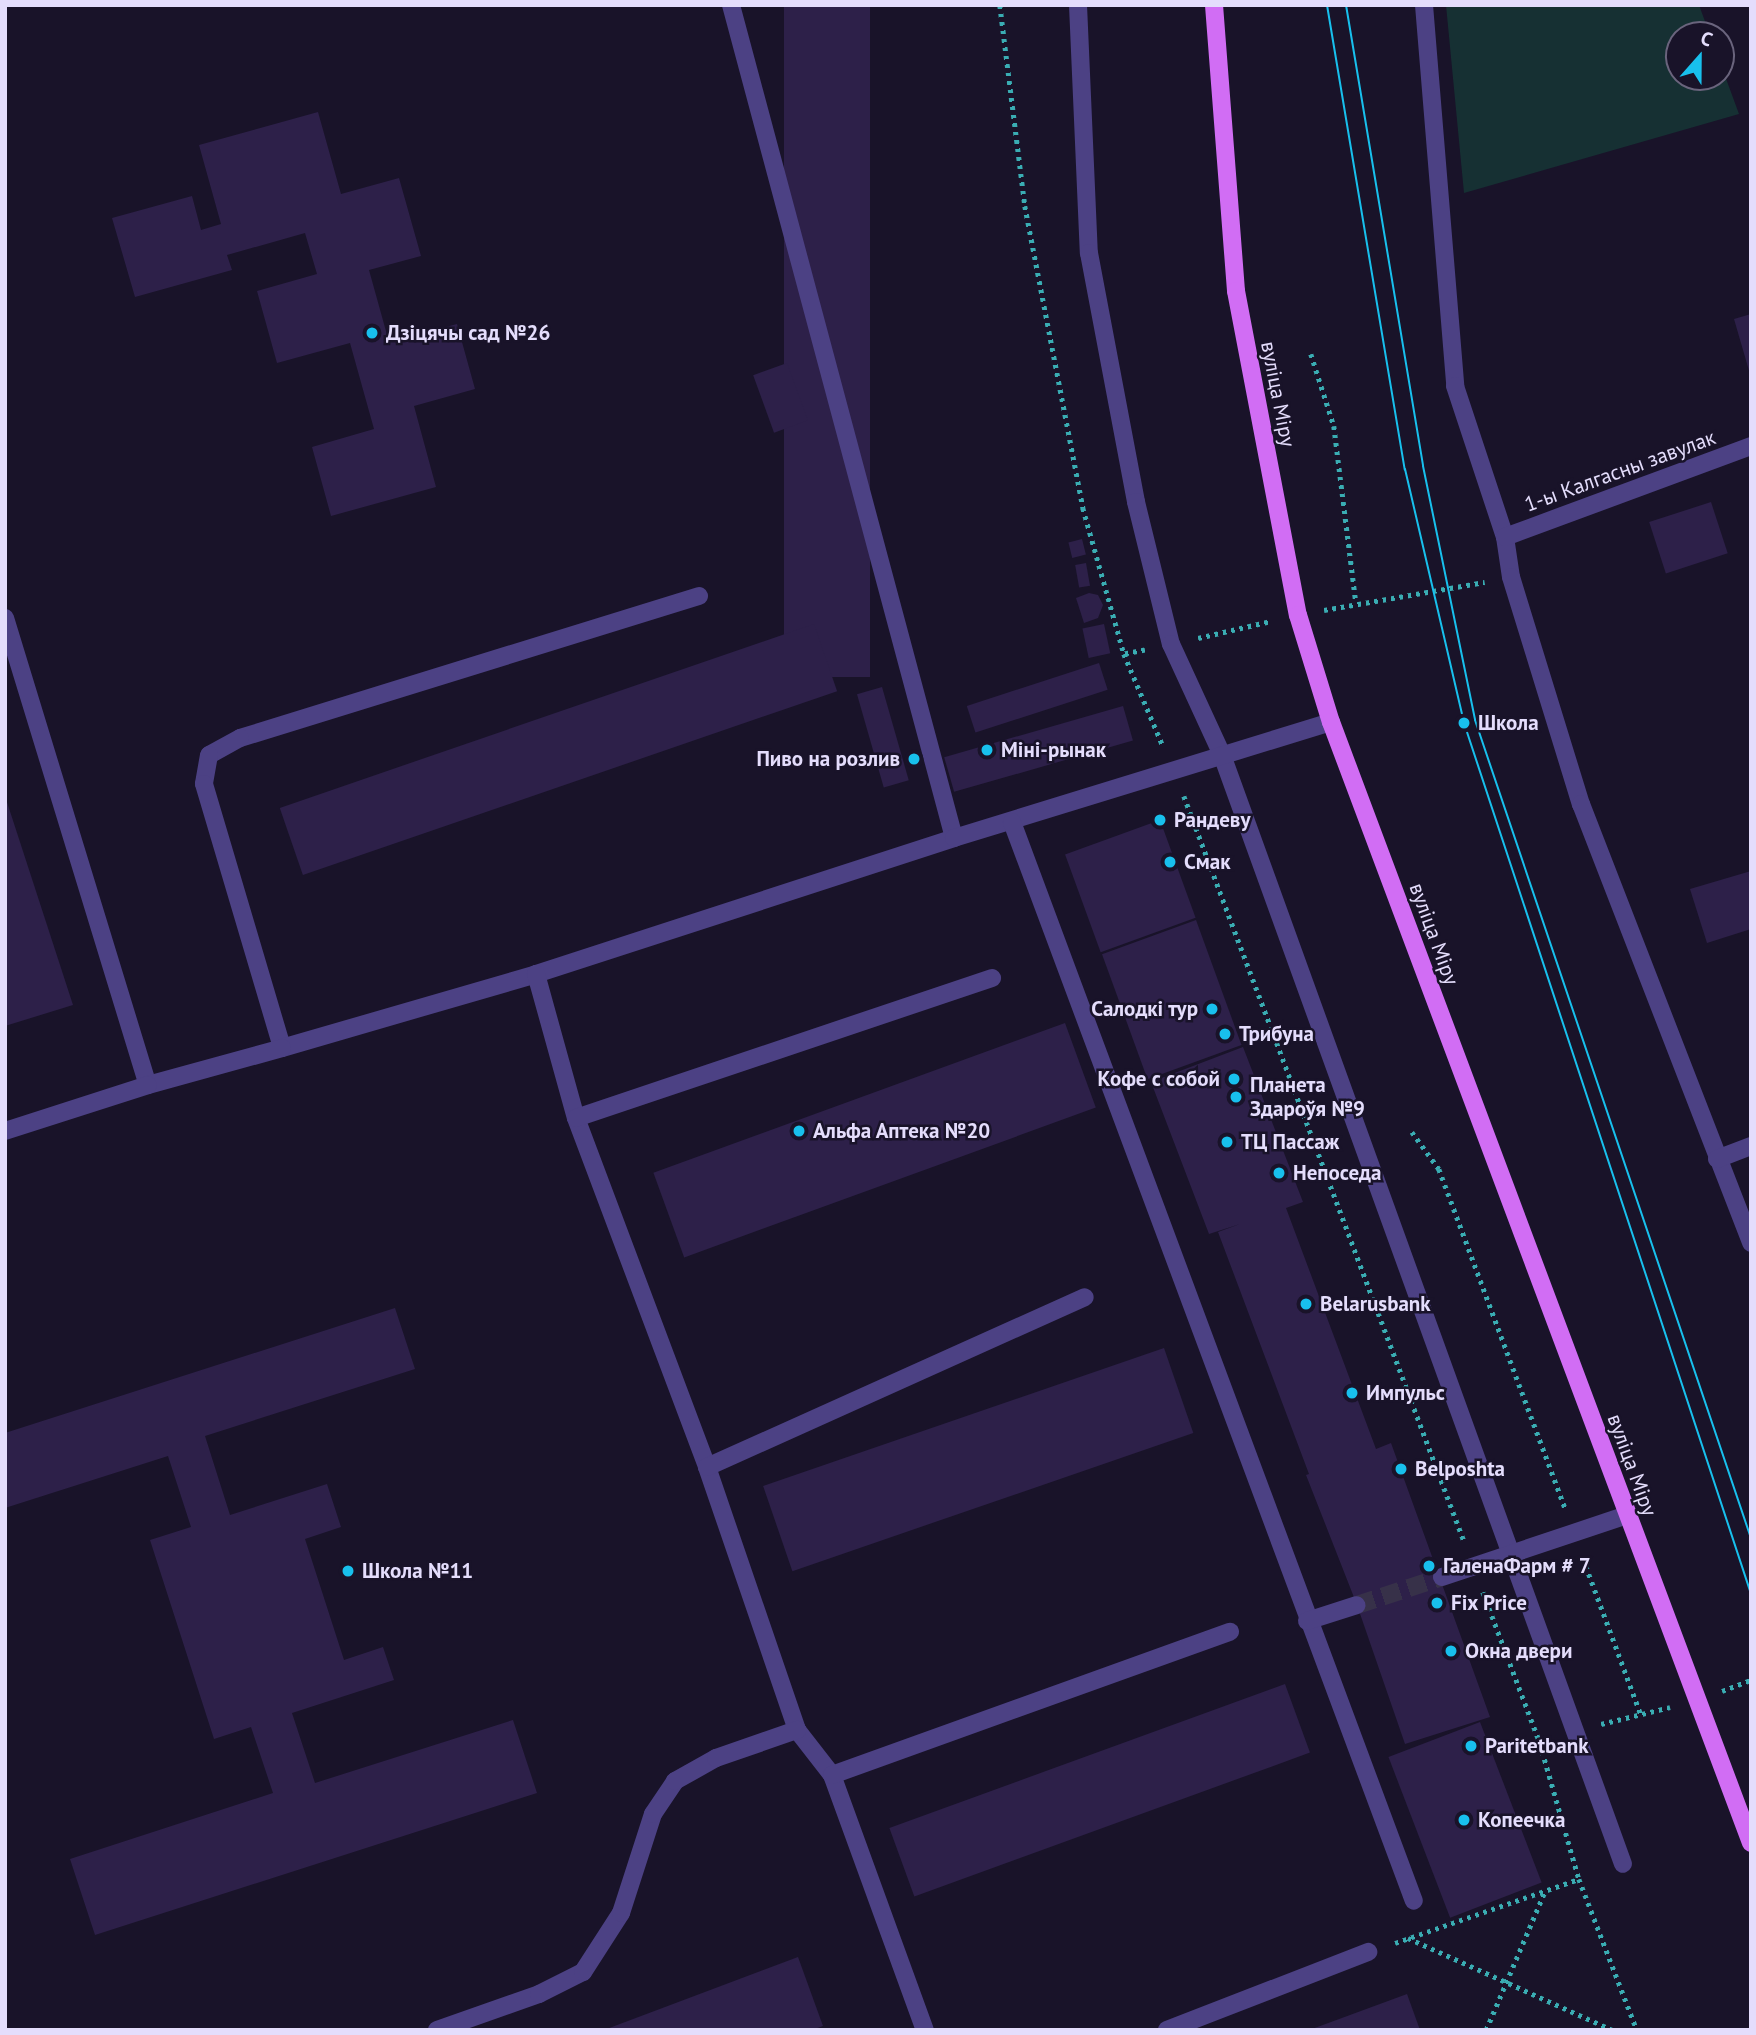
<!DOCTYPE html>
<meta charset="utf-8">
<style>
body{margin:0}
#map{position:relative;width:1756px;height:2035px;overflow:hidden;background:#191329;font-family:"PT Sans",sans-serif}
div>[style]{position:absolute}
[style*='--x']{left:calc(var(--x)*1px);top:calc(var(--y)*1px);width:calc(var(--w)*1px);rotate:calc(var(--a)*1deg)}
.green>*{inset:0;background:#163033}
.building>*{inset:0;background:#2d2049;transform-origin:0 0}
.minor-tunnel>*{height:18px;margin-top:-9px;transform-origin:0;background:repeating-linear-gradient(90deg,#373149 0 18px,transparent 0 27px)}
.path>*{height:4.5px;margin-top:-2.25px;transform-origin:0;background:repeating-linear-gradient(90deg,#3aadb3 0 3.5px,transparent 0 8.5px)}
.minor>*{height:18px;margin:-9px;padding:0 9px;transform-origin:9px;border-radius:9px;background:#4c4184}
.major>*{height:18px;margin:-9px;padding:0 9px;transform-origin:9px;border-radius:9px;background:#d16df4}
.tram>*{height:2px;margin:-1px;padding:0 1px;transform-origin:1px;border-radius:1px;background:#18c0ed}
.dots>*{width:19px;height:19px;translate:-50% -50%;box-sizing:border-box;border:4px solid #191329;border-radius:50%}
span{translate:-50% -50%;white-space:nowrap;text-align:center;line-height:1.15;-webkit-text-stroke:5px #191329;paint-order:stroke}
.poi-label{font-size:21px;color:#e4ddfc;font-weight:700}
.left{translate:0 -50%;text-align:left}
.right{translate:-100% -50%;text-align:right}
.street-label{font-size:21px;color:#e4ddfc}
.frame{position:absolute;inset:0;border:7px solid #e4ddfc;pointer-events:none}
.north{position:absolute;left:1665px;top:21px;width:70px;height:70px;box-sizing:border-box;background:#191329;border:2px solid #6a647d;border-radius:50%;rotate:21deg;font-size:19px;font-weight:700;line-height:28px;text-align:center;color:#e4ddfc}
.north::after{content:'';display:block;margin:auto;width:24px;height:32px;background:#18c0ed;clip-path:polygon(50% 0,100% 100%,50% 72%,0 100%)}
</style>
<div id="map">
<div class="green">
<div style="clip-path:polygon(1446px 5px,1699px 5px,1710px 35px,1679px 35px,1679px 77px,1721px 77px,1721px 65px,1739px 114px,1464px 193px)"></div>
</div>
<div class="building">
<div style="left:784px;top:5px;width:86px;height:672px"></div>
<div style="clip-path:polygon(318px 112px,341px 194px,399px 178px,421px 256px,369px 270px,389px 342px,457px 324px,475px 389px,414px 406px,436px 487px,331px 516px,312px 447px,374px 429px,350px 343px,277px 363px,257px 291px,317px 274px,305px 233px,227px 255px,232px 270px,135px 297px,112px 218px,192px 196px,201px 230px,221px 224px,199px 145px)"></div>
<div style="clip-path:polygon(1751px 314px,1751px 374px,1750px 374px,1734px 319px)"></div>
<div style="left:787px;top:363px;width:61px;height:36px;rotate:70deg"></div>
<div style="left:1711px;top:502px;width:54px;height:65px;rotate:72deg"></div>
<div style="left:1082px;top:539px;width:16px;height:14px;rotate:76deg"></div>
<div style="left:1086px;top:563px;width:23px;height:11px;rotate:80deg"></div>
<div style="clip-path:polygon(1089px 593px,1098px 595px,1103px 605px,1098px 618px,1084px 623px,1076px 598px)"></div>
<div style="left:814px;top:624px;width:71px;height:565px;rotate:71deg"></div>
<div style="left:1104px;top:624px;width:30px;height:22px;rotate:78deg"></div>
<div style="left:1099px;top:663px;width:28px;height:139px;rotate:72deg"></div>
<div style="left:882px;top:687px;width:97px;height:26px;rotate:74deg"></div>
<div style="left:1123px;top:706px;width:36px;height:186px;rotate:74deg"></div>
<div style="clip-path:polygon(5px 796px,73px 1005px,5px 1026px)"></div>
<div style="left:1160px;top:820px;width:104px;height:101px;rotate:70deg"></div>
<div style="clip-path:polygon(1751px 871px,1751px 929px,1707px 943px,1690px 889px)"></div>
<div style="left:1196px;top:920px;width:133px;height:100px;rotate:70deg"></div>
<div style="left:1065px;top:1023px;width:90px;height:438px;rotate:70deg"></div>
<div style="clip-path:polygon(1243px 1047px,1303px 1202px,1286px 1208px,1376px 1449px,1391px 1443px,1490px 1717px,1405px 1744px,1357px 1605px,1306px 1475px,1309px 1474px,1218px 1232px,1240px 1224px,1209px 1234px,1151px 1082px)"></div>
<div style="clip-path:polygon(395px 1308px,415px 1369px,205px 1436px,230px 1515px,327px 1484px,341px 1527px,305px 1539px,344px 1660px,383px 1647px,394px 1680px,292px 1713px,315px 1783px,513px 1720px,537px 1793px,95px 1935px,70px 1859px,273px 1793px,251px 1727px,214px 1739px,150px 1540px,191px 1527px,168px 1456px,5px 1508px,5px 1433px)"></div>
<div style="left:1164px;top:1348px;width:90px;height:424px;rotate:71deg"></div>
<div style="left:1285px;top:1684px;width:73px;height:421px;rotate:70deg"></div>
<div style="left:1480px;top:1722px;width:172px;height:98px;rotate:69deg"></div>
<div style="clip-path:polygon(798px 1957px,823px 2026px,812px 2030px,604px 2030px)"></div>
<div style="clip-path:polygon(1407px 1994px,1420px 2030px,1312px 2030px,1312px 2029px)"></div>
</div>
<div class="minor-tunnel">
<div style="--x:1357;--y:1605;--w:89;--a:-18.2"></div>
</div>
<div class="path">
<div style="--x:1000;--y:5;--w:203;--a:82.9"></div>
<div style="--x:1025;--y:206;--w:308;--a:79.1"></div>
<div style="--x:1083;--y:508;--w:152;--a:74.3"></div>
<div style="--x:1311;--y:354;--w:76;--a:72.3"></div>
<div style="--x:1334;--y:426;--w:178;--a:82.9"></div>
<div style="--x:1324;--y:610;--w:163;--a:-9.9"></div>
<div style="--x:1198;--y:638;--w:75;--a:-13.1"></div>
<div style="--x:1145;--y:650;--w:21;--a:169"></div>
<div style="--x:1124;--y:654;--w:100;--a:67"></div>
<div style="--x:1184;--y:796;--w:796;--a:69.4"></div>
<div style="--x:1412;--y:1132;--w:46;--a:53.9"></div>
<div style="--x:1439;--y:1169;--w:361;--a:69.6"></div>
<div style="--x:1583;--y:1558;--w:167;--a:69.7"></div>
<div style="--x:1483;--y:1592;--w:161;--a:69.3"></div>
<div style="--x:1540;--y:1743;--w:141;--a:74"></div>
<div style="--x:1579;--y:1879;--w:162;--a:69"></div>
<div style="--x:1722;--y:1691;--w:31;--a:-21"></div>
<div style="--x:1601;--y:1724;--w:71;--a:-13.8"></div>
<div style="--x:1408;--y:1938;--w:225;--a:24.2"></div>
<div style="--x:1395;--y:1943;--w:195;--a:-19.2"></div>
<div style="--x:1486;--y:2030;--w:151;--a:-67"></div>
</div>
<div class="minor">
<div style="--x:731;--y:5;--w:862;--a:75.01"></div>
<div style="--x:1078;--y:5;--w:248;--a:87.5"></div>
<div style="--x:1089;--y:253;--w:253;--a:79.3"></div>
<div style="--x:1136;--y:502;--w:146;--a:76.2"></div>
<div style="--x:1171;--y:644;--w:122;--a:65.3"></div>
<div style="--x:1222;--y:755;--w:1179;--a:70.12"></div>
<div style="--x:1424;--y:5;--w:382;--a:85.3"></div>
<div style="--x:1455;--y:386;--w:159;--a:71.7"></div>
<div style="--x:1505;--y:537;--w:40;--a:81.5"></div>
<div style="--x:1511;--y:577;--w:238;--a:72.9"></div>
<div style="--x:1581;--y:804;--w:471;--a:68.8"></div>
<div style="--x:1505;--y:537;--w:262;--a:-20.3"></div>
<div style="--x:699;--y:596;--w:480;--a:162.8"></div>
<div style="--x:240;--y:738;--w:35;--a:151"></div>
<div style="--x:209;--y:755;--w:29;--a:100"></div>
<div style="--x:204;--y:784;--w:275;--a:73.5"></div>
<div style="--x:282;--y:1048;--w:265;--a:-16.2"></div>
<div style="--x:536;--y:974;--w:440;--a:-18"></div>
<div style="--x:954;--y:838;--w:394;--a:-17.1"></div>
<div style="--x:5;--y:618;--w:488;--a:73"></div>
<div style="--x:148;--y:1085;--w:139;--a:-15.4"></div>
<div style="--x:1012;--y:822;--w:1151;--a:69.57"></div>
<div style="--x:536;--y:974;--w:149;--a:74.5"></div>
<div style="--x:576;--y:1118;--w:373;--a:69.4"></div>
<div style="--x:707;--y:1467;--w:278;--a:71.1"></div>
<div style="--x:797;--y:1730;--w:57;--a:52.1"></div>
<div style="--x:832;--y:1775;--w:271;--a:70"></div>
<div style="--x:576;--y:1118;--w:439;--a:-18.6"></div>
<div style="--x:5;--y:1131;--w:150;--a:-17.8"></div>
<div style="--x:1717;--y:1159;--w:36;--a:-21"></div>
<div style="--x:707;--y:1467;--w:414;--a:-24.2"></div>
<div style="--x:1442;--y:1577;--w:195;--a:-18.5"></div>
<div style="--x:1307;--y:1621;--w:52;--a:-17.7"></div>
<div style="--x:832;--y:1775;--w:423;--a:-19.8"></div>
<div style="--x:437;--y:2030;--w:108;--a:-19.4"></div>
<div style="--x:539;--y:1994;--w:49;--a:-26.6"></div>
<div style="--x:583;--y:1972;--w:70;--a:-57.2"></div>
<div style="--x:621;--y:1913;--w:104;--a:-72.1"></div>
<div style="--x:653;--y:1814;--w:40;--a:-56"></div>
<div style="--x:675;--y:1781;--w:47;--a:-29.3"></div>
<div style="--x:716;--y:1758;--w:86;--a:-19.1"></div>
<div style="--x:1167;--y:2030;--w:216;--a:-21.2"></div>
</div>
<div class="major">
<div style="--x:1214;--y:5;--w:287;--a:85.6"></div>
<div style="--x:1236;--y:291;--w:330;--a:79.2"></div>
<div style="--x:1298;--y:615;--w:112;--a:72.9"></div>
<div style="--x:1331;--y:722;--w:1197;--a:69.46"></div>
</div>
<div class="tram">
<div style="--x:1327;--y:5;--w:471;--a:80.5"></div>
<div style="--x:1405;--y:469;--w:261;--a:76.9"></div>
<div style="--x:1464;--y:723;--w:917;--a:71.76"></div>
<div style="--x:1346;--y:5;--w:467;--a:80.5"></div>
<div style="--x:1423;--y:466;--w:259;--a:78.4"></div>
<div style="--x:1475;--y:720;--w:863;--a:71.36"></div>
</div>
<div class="dots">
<div style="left:372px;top:333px;background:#18c0ed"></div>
<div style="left:1464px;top:723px;background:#18c0ed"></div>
<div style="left:987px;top:750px;background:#18c0ed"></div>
<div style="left:914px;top:759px;background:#18c0ed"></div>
<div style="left:1160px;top:820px;background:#18c0ed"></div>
<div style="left:1170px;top:862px;background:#18c0ed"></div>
<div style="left:1212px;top:1009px;background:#18c0ed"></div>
<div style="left:1225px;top:1034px;background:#18c0ed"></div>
<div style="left:1234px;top:1079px;background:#18c0ed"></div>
<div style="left:1236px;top:1097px;background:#18c0ed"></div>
<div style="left:799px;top:1131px;background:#18c0ed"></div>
<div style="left:1227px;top:1142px;background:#18c0ed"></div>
<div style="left:1279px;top:1173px;background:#18c0ed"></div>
<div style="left:1306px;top:1304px;background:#18c0ed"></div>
<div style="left:1352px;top:1393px;background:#18c0ed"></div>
<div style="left:1401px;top:1469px;background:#18c0ed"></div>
<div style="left:1429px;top:1566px;background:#18c0ed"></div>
<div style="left:348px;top:1571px;background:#18c0ed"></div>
<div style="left:1437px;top:1603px;background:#18c0ed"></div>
<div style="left:1451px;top:1651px;background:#18c0ed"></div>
<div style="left:1471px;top:1746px;background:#18c0ed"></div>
<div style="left:1464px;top:1820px;background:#18c0ed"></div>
</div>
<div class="poi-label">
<span class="left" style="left:386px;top:333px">Дзіцячы сад №26</span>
<span class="left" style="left:1478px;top:723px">Школа</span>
<span class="left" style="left:1001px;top:750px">Міні-рынак</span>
<span class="right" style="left:900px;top:759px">Пиво на розлив</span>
<span class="left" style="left:1174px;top:820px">Рандеву</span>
<span class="left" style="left:1184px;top:862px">Смак</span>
<span class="right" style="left:1198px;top:1009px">Салодкі тур</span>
<span class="left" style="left:1239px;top:1034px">Трибуна</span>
<span class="right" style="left:1220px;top:1079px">Кофе с собой</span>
<span class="left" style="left:1250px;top:1097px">Планета<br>Здароўя №9</span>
<span class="left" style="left:813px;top:1131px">Альфа Аптека №20</span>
<span class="left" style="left:1241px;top:1142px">ТЦ Пассаж</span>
<span class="left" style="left:1293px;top:1173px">Непоседа</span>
<span class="left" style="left:1320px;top:1304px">Belarusbank</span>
<span class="left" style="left:1366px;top:1393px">Импульс</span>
<span class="left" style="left:1415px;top:1469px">Belposhta</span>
<span class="left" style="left:1443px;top:1566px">ГаленаФарм # 7</span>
<span class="left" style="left:362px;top:1571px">Школа №11</span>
<span class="left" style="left:1451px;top:1603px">Fix Price</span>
<span class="left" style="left:1465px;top:1651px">Окна двери</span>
<span class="left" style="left:1485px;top:1746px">Paritetbank</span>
<span class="left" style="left:1478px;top:1820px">Копеечка</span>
</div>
<div class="street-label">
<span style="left:1278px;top:394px;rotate:79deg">вуліца Міру</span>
<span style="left:1620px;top:471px;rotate:-20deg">1-ы Калгасны завулак</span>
<span style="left:1434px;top:934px;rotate:70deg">вуліца Міру</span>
<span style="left:1632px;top:1465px;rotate:70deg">вуліца Міру</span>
</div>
<div class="frame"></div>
<div class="north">С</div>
</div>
